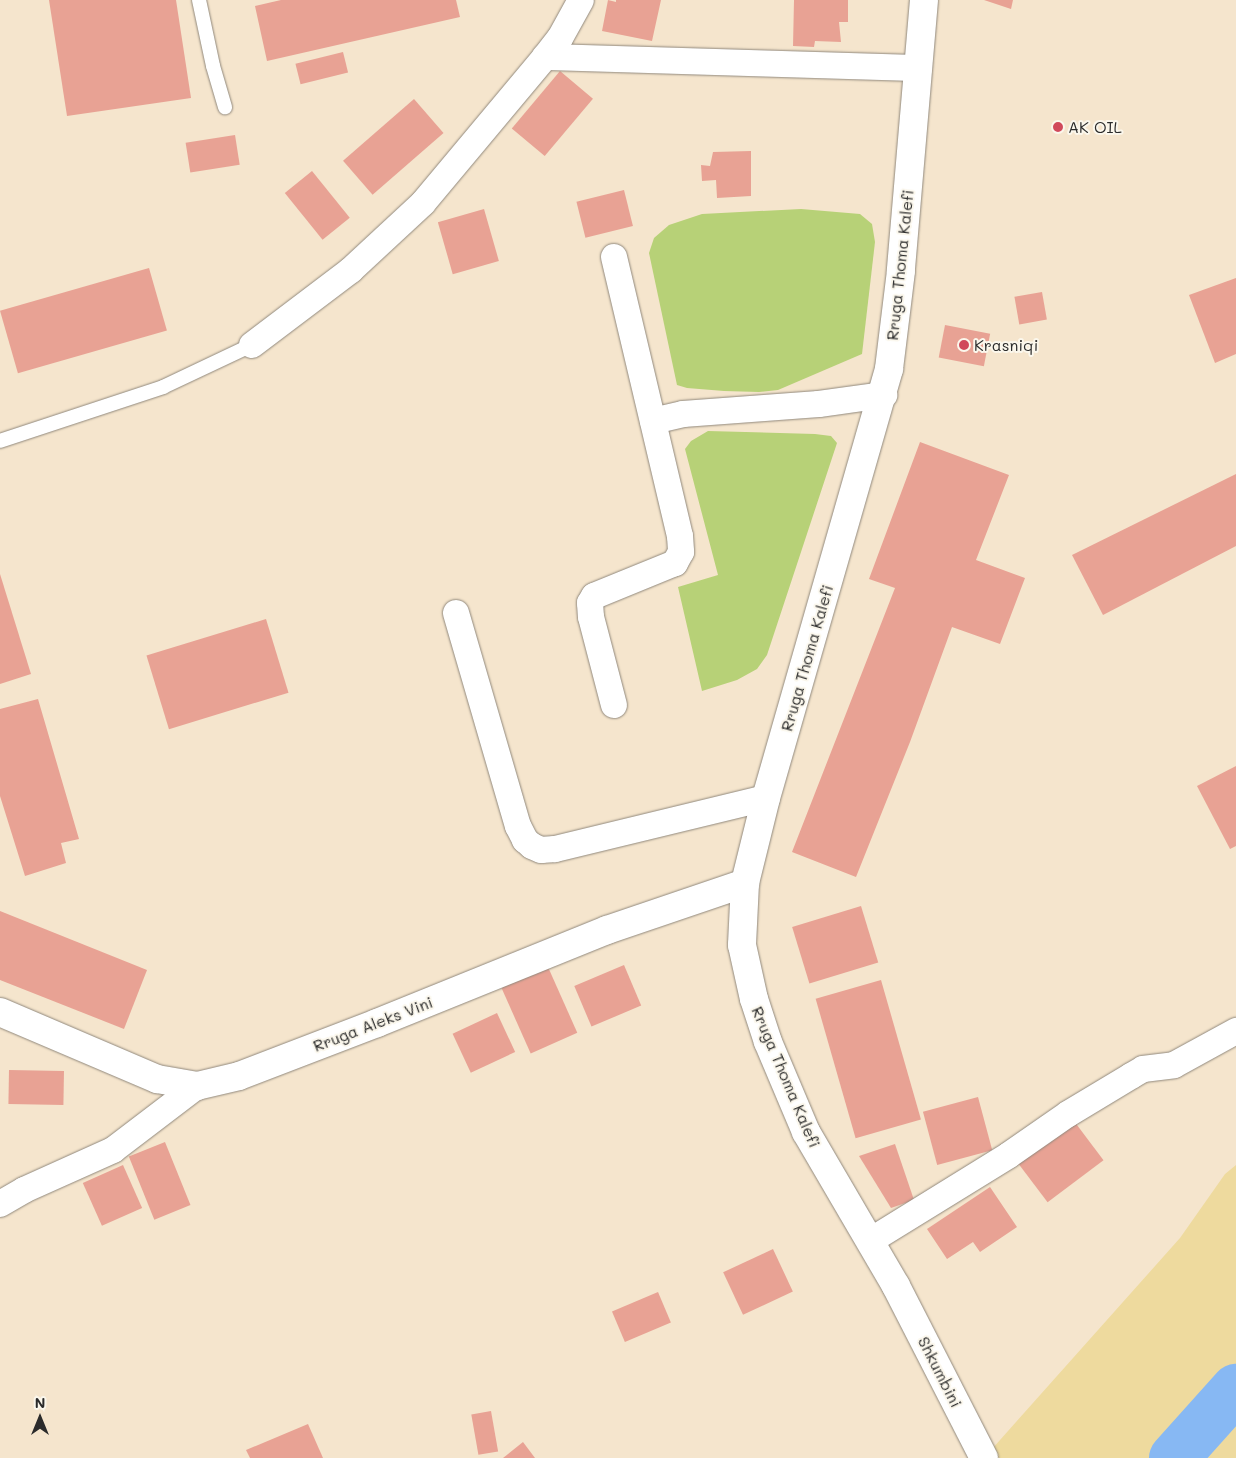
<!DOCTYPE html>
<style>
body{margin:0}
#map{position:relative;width:1236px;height:1458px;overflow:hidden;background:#f5e5cd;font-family:Mali,sans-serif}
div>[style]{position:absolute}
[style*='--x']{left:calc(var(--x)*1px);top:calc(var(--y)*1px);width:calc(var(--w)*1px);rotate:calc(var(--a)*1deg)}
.green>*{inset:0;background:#b7d177}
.sand>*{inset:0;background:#eeda9e}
.river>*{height:50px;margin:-25px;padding:0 25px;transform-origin:25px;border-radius:25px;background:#87b8f3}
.building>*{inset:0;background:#e8a294;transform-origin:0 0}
.roads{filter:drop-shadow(0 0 1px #90887c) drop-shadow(0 0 1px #90887c)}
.service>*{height:14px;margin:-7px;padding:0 7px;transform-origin:7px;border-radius:7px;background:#fff}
.minor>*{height:26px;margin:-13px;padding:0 13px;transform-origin:13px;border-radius:13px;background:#fff}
.tertiary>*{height:28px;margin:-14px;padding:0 14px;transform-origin:14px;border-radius:14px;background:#fff}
.secondary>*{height:28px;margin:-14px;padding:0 14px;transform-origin:14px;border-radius:14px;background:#fff}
.dots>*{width:14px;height:14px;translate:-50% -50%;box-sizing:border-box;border:2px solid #fbf7ec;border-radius:50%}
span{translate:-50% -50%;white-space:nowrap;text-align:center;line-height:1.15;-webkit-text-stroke:4px #fbf7ec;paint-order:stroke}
.poi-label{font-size:16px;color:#2b2b2b}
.left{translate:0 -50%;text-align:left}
.street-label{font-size:16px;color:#2b2b2b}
.north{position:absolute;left:15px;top:1393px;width:50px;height:50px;-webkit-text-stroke:4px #fbf7ec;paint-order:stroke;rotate:0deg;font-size:14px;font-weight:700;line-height:20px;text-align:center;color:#2b2b2b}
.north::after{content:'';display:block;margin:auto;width:18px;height:22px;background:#2b2b2b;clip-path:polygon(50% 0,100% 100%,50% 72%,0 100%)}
</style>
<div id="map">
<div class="green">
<div style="clip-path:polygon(801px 209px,860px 214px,872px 224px,875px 242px,862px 354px,778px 390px,759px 392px,724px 391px,687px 388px,677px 385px,649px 253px,654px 238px,669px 225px,702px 214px)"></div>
<div style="clip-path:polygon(708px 431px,815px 434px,831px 436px,837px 443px,767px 655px,757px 669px,737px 680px,702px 691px,678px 587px,718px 575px,685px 449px,691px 441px)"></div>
</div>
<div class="sand">
<div style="clip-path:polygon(1236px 1165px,1236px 1458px,984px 1458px,1180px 1238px,1225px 1174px)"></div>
</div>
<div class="river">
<div style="--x:1174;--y:1458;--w:93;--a:-48.1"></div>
</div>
<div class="building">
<div style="clip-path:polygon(49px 0,176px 0,191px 98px,67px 116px)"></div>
<div style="clip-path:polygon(281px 0,456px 0,460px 17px,267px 61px,255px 6px)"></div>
<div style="clip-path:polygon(608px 0,616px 2px,616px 0,661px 0,652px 41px,602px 31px)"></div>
<div style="clip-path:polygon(794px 0,848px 0,848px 22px,839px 22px,841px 42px,815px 41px,814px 47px,793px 46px)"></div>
<div style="clip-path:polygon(984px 0,1013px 0,1011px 9px)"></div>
<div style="left:343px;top:52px;width:21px;height:49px;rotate:76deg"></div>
<div style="left:560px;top:71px;width:43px;height:75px;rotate:40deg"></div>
<div style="left:414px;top:99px;width:45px;height:94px;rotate:49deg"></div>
<div style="left:235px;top:135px;width:30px;height:50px;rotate:81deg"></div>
<div style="clip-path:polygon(751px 151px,751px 196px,717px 198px,716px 180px,702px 181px,701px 165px,710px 166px,713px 152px)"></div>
<div style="left:312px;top:171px;width:60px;height:35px;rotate:51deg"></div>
<div style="left:624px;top:190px;width:37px;height:49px;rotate:76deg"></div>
<div style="left:484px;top:209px;width:54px;height:48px;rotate:74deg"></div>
<div style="left:149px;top:268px;width:65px;height:155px;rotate:74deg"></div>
<div style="clip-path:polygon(1236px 278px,1236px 354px,1215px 363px,1189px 295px)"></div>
<div style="left:1042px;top:292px;width:28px;height:28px;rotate:80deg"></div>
<div style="left:945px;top:325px;width:46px;height:33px;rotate:11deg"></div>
<div style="clip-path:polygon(920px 442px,1009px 475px,976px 560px,1025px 578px,1000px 644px,952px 627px,910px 742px,856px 877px,792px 852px,895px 588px,869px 579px)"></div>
<div style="clip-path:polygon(1236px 474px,1236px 546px,1103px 615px,1072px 555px)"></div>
<div style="clip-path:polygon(0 574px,31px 674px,0 684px)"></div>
<div style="left:266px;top:619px;width:77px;height:125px;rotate:73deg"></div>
<div style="clip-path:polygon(38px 699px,79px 839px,61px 843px,66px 863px,25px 876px,0 796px,0 709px)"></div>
<div style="clip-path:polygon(1236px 766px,1236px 846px,1230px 849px,1197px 786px)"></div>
<div style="left:861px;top:906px;width:59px;height:72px;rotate:73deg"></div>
<div style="clip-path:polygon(0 911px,147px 970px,124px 1029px,0 980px)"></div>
<div style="left:624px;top:965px;width:44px;height:54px;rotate:67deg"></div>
<div style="left:548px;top:967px;width:72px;height:51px;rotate:66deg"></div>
<div style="left:881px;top:980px;width:145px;height:68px;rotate:74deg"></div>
<div style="left:497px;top:1013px;width:43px;height:49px;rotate:65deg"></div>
<div style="left:9px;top:1070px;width:55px;height:34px;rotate:1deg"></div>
<div style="left:978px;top:1097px;width:55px;height:57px;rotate:75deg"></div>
<div style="left:1074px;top:1121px;width:49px;height:70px;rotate:53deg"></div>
<div style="left:165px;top:1142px;width:68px;height:39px;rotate:68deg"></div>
<div style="clip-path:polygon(895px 1144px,914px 1200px,891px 1208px,859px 1156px)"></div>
<div style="left:123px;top:1165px;width:47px;height:44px;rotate:66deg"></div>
<div style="clip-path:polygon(990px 1187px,1017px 1227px,980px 1252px,973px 1242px,947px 1259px,927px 1229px)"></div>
<div style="left:773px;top:1249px;width:47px;height:55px;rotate:65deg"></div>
<div style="left:658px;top:1292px;width:33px;height:50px;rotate:67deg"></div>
<div style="left:491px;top:1411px;width:41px;height:20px;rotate:80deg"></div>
<div style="clip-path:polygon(308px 1424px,323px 1458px,250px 1458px,246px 1450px)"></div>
<div style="clip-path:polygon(523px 1442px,535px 1458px,503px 1458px)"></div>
</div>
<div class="roads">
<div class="service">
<div style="--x:199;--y:0;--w:67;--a:78"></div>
<div style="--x:213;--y:66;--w:43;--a:73.7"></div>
<div style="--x:0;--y:441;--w:172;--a:-18.3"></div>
<div style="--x:163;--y:387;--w:98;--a:-25.3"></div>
</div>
<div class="minor">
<div style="--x:545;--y:57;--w:374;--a:1.7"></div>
<div style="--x:614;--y:257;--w:287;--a:76.7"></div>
<div style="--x:680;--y:536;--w:16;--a:86"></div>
<div style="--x:681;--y:552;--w:13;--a:119"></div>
<div style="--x:675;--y:563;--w:87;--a:157.8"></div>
<div style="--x:594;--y:596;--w:8;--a:120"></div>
<div style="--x:590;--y:603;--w:14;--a:86"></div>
<div style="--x:591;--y:617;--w:91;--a:75.4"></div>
<div style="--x:252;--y:345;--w:124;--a:-37.1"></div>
<div style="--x:351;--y:270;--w:98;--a:-42.9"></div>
<div style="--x:423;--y:203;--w:190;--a:-50.1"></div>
<div style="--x:545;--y:57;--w:24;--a:-52"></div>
<div style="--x:560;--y:38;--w:43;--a:-61.1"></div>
<div style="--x:653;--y:421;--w:31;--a:-13"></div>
<div style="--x:683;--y:414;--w:136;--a:-4.2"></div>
<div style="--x:819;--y:404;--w:66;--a:-7.9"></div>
<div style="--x:456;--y:613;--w:222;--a:73.8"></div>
<div style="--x:518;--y:826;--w:16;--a:63"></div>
<div style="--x:525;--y:840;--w:9;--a:41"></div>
<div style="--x:532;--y:846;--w:10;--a:24"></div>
<div style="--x:541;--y:850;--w:14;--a:-4"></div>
<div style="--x:555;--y:849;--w:217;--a:-13.6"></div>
<div style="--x:0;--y:1204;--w:28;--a:-30"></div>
<div style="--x:24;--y:1190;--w:98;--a:-24.2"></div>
<div style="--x:113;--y:1150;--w:106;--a:-37.3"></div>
<div style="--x:870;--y:1241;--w:163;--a:-31.7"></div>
<div style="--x:1009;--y:1155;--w:72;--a:-34.8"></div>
<div style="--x:1068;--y:1114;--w:74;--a:-31.1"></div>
<div style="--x:1131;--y:1076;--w:14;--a:-30"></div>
<div style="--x:1143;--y:1069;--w:31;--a:-7"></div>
<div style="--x:1174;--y:1065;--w:71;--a:-28.7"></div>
</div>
<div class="tertiary">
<div style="--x:0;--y:1012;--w:171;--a:23.1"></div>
<div style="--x:157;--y:1079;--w:41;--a:9.9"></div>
<div style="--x:197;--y:1086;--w:43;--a:-13.4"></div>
<div style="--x:239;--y:1076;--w:148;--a:-21"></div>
<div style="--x:377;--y:1023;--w:248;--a:-22"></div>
<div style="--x:607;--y:930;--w:146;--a:-18.8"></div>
</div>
<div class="secondary">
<div style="--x:924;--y:0;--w:272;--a:94.9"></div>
<div style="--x:901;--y:271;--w:99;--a:97"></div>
<div style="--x:889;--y:369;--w:446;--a:106"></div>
<div style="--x:766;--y:798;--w:88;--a:103.9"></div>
<div style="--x:745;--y:883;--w:62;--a:92.8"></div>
<div style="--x:742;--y:945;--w:55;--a:77.5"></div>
<div style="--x:754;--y:999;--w:45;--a:72"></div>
<div style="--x:768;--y:1042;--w:98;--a:67.1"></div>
<div style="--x:806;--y:1132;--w:178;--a:59.7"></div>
<div style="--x:896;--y:1286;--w:193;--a:62.9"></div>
</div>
</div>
<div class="dots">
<div style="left:1058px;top:127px;background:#d1495b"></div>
<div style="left:964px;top:345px;background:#d1495b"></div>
</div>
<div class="poi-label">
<span class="left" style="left:1068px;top:127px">AK OIL</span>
<span class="left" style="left:974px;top:345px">Krasniqi</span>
</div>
<div class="street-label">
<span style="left:900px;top:265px;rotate:-84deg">Rruga Thoma Kalefi</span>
<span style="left:807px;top:658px;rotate:-74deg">Rruga Thoma Kalefi</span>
<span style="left:373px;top:1024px;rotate:-21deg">Rruga Aleks Vini</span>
<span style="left:786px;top:1077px;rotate:67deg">Rruga Thoma Kalefi</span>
<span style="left:940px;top:1372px;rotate:63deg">Shkumbini</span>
</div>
<div class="north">N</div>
</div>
